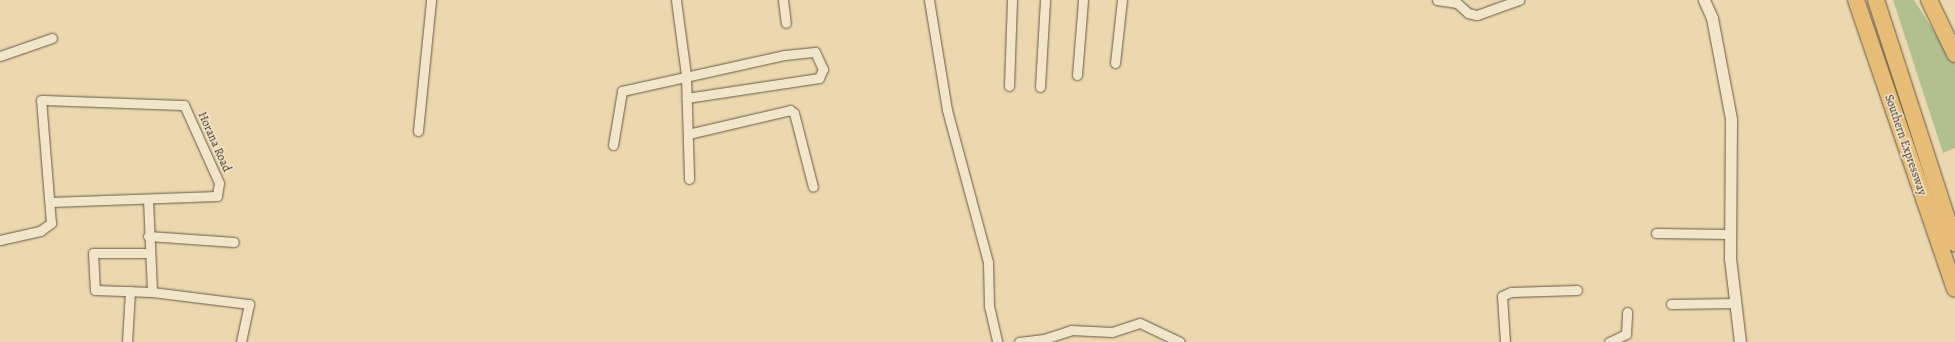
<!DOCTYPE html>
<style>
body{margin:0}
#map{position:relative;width:1955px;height:342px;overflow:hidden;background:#ebd8ae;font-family:Alegreya,serif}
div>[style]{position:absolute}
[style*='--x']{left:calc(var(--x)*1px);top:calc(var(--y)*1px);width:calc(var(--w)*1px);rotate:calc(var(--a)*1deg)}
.green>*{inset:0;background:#b2c08f}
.roads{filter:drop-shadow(0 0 1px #685947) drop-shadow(0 0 1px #685947)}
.minor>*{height:9px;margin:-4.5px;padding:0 4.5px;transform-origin:4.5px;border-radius:4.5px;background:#f2e6ca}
.tertiary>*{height:11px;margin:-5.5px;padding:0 5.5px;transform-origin:5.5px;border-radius:5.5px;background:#f2e6ca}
.motorway>*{height:16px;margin:-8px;padding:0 8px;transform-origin:8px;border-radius:8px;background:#e6bc77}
span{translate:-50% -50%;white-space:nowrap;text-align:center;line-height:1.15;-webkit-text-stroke:3px #f2e6ca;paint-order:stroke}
.street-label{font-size:12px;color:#3c2f25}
</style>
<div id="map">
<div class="green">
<div style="clip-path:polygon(1893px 0,1914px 0,1955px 64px,1955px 148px,1943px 153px)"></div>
</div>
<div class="roads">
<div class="minor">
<div style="--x:676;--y:0;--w:76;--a:82.4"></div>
<div style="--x:686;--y:75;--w:104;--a:88.3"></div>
<div style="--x:783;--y:0;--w:23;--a:83"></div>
<div style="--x:929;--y:0;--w:111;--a:80.7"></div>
<div style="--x:947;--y:110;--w:157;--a:74.9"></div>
<div style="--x:988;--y:262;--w:44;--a:88.7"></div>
<div style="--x:989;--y:306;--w:37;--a:77"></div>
<div style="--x:1437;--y:0;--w:20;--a:9"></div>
<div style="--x:1457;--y:3;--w:15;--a:42"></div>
<div style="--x:1468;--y:13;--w:9;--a:13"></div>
<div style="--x:1477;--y:15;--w:45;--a:-19.7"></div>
<div style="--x:0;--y:56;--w:55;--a:-19.1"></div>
<div style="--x:1115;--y:63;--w:63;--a:-83.7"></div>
<div style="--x:1077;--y:75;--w:75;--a:-85.4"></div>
<div style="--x:1009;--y:86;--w:86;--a:-88"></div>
<div style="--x:1040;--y:87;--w:87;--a:-86.7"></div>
<div style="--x:418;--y:131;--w:132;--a:-84.3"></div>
<div style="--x:688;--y:134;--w:105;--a:-13.2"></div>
<div style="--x:790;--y:110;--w:5;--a:37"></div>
<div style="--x:794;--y:113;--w:76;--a:75.6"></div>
<div style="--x:613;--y:145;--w:55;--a:-80.5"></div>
<div style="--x:622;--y:91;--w:167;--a:-12.5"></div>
<div style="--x:785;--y:55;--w:30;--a:-6"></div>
<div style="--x:815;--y:52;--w:19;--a:65"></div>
<div style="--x:823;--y:69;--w:10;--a:114"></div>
<div style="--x:819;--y:78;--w:134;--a:171.4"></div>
<div style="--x:148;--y:199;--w:93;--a:87.5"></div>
<div style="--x:152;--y:292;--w:98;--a:7.1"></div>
<div style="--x:249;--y:304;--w:39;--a:102"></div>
<div style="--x:1656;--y:233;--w:74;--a:0.8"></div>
<div style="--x:148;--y:236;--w:86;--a:4"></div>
<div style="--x:0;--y:240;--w:41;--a:-12.7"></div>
<div style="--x:40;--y:231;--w:14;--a:-36"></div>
<div style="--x:51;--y:223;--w:123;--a:-94.6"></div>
<div style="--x:41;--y:100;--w:143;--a:2"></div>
<div style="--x:184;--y:105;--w:85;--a:65.8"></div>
<div style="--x:219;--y:183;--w:13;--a:99"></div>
<div style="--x:217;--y:196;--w:167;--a:177.9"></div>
<div style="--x:149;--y:253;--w:56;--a:180"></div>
<div style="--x:93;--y:253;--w:37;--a:87"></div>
<div style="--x:95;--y:290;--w:57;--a:2"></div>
<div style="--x:1671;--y:304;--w:65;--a:-0.9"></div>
<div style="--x:127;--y:342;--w:51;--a:-86.6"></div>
<div style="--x:1019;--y:342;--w:25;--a:-7"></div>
<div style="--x:1044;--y:339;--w:28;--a:-18"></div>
<div style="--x:1071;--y:330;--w:41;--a:2.8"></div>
<div style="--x:1112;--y:332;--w:29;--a:-18"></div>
<div style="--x:1140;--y:323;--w:44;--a:25.4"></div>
<div style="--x:1505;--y:342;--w:46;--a:-93.7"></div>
<div style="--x:1502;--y:296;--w:10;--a:-24"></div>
<div style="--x:1511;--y:292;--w:66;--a:-1.7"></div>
<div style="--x:1609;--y:342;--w:19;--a:-25"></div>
<div style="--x:1626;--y:334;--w:22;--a:-87"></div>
</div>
<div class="tertiary">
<div style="--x:1704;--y:0;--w:20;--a:66"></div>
<div style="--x:1712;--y:18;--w:103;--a:79.3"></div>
<div style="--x:1731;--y:119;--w:139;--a:90.4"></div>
<div style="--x:1730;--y:258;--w:85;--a:83.2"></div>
</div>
<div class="motorway">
<div style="--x:1856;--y:0;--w:305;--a:71.1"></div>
<div style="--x:1876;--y:0;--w:256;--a:72"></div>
<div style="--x:1929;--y:0;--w:60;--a:64.3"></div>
</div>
</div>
<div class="street-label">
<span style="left:214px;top:142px;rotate:66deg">Horana Road</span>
<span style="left:1905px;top:145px;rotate:71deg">Southern Expressway</span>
</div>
</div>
